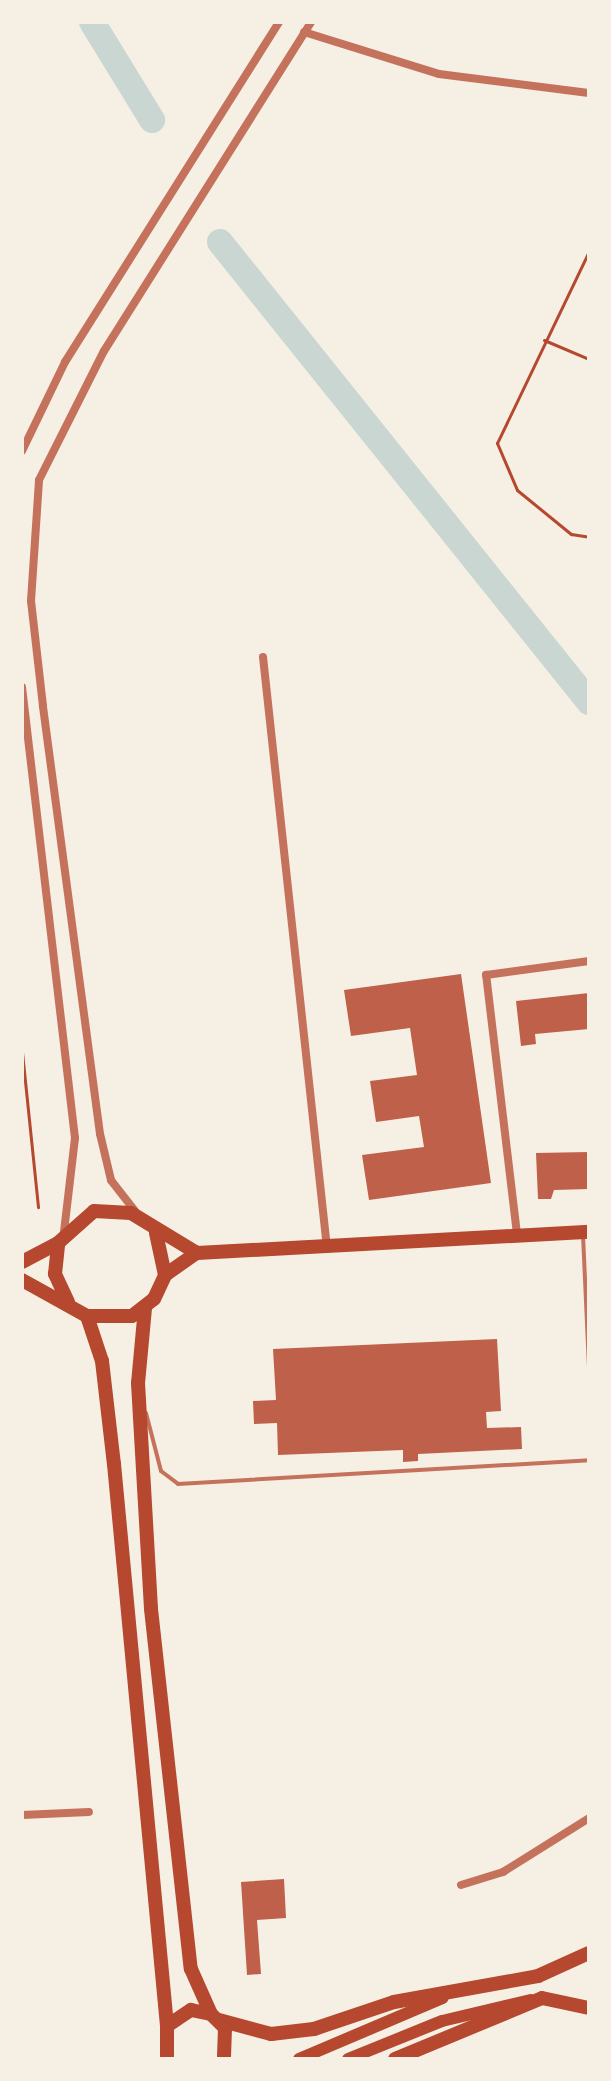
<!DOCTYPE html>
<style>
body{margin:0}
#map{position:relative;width:611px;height:2081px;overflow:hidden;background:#f6efe4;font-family:Overpass,sans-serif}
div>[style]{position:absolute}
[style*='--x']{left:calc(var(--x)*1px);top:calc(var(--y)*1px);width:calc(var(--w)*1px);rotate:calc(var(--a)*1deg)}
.river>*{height:26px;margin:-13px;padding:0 13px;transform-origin:13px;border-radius:13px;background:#c9d6d2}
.building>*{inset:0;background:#bf614a}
.path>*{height:3px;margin:-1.5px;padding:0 1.5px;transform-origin:1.5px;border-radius:1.5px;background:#b5482f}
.service>*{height:4px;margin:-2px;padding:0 2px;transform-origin:2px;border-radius:2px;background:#c5725c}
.minor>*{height:8px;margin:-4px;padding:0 4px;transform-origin:4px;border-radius:4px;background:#c5725c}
.secondary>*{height:12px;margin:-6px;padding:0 6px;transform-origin:6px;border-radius:6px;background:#b5482f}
.primary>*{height:14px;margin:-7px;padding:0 7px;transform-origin:7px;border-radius:7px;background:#b5482f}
span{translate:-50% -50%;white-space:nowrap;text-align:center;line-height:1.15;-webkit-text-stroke:8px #f6efe4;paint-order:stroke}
.frame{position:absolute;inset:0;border:24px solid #f6efe4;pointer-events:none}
</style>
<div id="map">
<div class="river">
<div style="--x:92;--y:22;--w:115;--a:58.5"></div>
<div style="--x:220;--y:242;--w:590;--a:51.26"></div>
</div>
<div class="building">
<div style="clip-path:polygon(461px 974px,491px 1183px,369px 1200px,362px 1155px,424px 1147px,419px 1116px,376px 1122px,370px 1081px,417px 1075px,410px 1028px,351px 1036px,344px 990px)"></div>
<div style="clip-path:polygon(589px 993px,589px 1029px,535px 1034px,536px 1044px,521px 1046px,516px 1001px)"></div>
<div style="clip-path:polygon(589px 1152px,589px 1189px,554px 1190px,551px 1199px,538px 1199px,536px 1153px)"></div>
<div style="clip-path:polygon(497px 1339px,501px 1411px,486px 1412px,487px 1428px,521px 1427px,522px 1449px,418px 1454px,418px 1461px,403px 1462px,403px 1450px,278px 1455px,277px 1423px,254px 1424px,253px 1401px,276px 1400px,273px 1349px)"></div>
<div style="clip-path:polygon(284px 1879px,286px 1918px,257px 1920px,261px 1974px,247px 1975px,241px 1882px)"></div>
</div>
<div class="path">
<div style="--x:589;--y:251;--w:213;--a:115.6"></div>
<div style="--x:497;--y:443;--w:51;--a:66.9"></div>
<div style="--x:517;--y:490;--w:70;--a:39.2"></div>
<div style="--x:571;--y:534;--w:18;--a:9"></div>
<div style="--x:544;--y:340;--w:49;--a:22.9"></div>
<div style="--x:22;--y:1052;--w:156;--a:84.1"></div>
</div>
<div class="service">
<div style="--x:583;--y:1235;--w:133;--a:87.4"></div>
<div style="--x:146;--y:1413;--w:60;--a:75.5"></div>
<div style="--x:161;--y:1471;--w:21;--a:37"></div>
<div style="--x:178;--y:1484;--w:412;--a:-3.3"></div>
</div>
<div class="minor">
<div style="--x:304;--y:32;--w:141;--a:17.3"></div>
<div style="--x:439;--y:74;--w:151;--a:7.2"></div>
<div style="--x:22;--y:451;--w:99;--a:-64.2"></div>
<div style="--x:65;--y:362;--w:402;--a:-57.8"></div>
<div style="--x:263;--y:657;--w:594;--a:83.82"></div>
<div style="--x:22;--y:687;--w:454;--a:83.3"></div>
<div style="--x:75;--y:1138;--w:95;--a:96.7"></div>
<div style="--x:135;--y:1211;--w:39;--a:-128"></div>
<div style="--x:111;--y:1180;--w:47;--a:-103.4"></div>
<div style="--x:100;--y:1134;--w:432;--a:-97.6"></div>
<div style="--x:43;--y:706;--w:106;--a:-96.5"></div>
<div style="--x:31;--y:601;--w:121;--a:-86.2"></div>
<div style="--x:39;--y:480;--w:144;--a:-63.3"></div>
<div style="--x:104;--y:351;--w:389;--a:-57.8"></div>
<div style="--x:517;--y:1234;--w:261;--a:-96.8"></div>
<div style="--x:486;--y:975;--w:104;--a:-7.7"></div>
<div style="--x:22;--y:1815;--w:67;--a:-2.6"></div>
<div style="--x:461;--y:1885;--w:44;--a:-17.2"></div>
<div style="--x:503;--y:1872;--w:102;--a:-32.1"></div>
</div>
<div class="secondary">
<div style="--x:299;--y:2059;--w:156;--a:-23"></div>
<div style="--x:348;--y:2059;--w:101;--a:-22"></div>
<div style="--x:442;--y:2021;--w:91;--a:-13.3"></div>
</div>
<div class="primary">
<div style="--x:22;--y:1262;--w:41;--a:-27.8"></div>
<div style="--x:165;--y:1275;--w:39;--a:-35"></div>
<div style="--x:197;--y:1253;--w:393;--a:-3.1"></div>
<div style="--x:22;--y:1280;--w:74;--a:29"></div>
<div style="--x:87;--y:1316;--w:45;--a:0"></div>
<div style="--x:132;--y:1316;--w:28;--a:-38"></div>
<div style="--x:154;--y:1299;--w:26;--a:-65"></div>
<div style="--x:165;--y:1275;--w:43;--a:-102.1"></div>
<div style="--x:68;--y:1302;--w:31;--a:-115"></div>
<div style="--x:55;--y:1274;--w:31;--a:-84"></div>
<div style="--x:58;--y:1243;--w:48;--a:-41.6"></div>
<div style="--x:94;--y:1211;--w:37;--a:3"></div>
<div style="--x:131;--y:1213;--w:77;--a:31.2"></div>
<div style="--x:145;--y:1308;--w:75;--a:95.3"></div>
<div style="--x:138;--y:1383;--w:226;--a:86.7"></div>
<div style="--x:151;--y:1609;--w:362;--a:83.7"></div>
<div style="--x:191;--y:1969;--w:49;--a:66"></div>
<div style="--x:87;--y:1316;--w:47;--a:71.6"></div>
<div style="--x:102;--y:1361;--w:104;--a:83.4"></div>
<div style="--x:114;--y:1464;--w:564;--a:84.61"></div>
<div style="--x:219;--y:2020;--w:54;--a:15.1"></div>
<div style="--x:271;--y:2034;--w:43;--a:-6.6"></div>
<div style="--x:314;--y:2029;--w:84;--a:-18.6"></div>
<div style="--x:394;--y:2002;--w:146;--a:-10.2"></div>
<div style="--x:538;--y:1976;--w:56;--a:-24.3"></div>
<div style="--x:167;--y:2059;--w:33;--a:-90"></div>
<div style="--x:167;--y:2026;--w:29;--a:-34"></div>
<div style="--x:191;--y:2010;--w:20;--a:11"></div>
<div style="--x:211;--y:2014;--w:20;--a:45"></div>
<div style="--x:225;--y:2028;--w:31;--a:92"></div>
<div style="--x:395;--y:2059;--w:159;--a:-22.5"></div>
<div style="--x:542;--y:1998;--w:48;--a:12"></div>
</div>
<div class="frame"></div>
</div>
